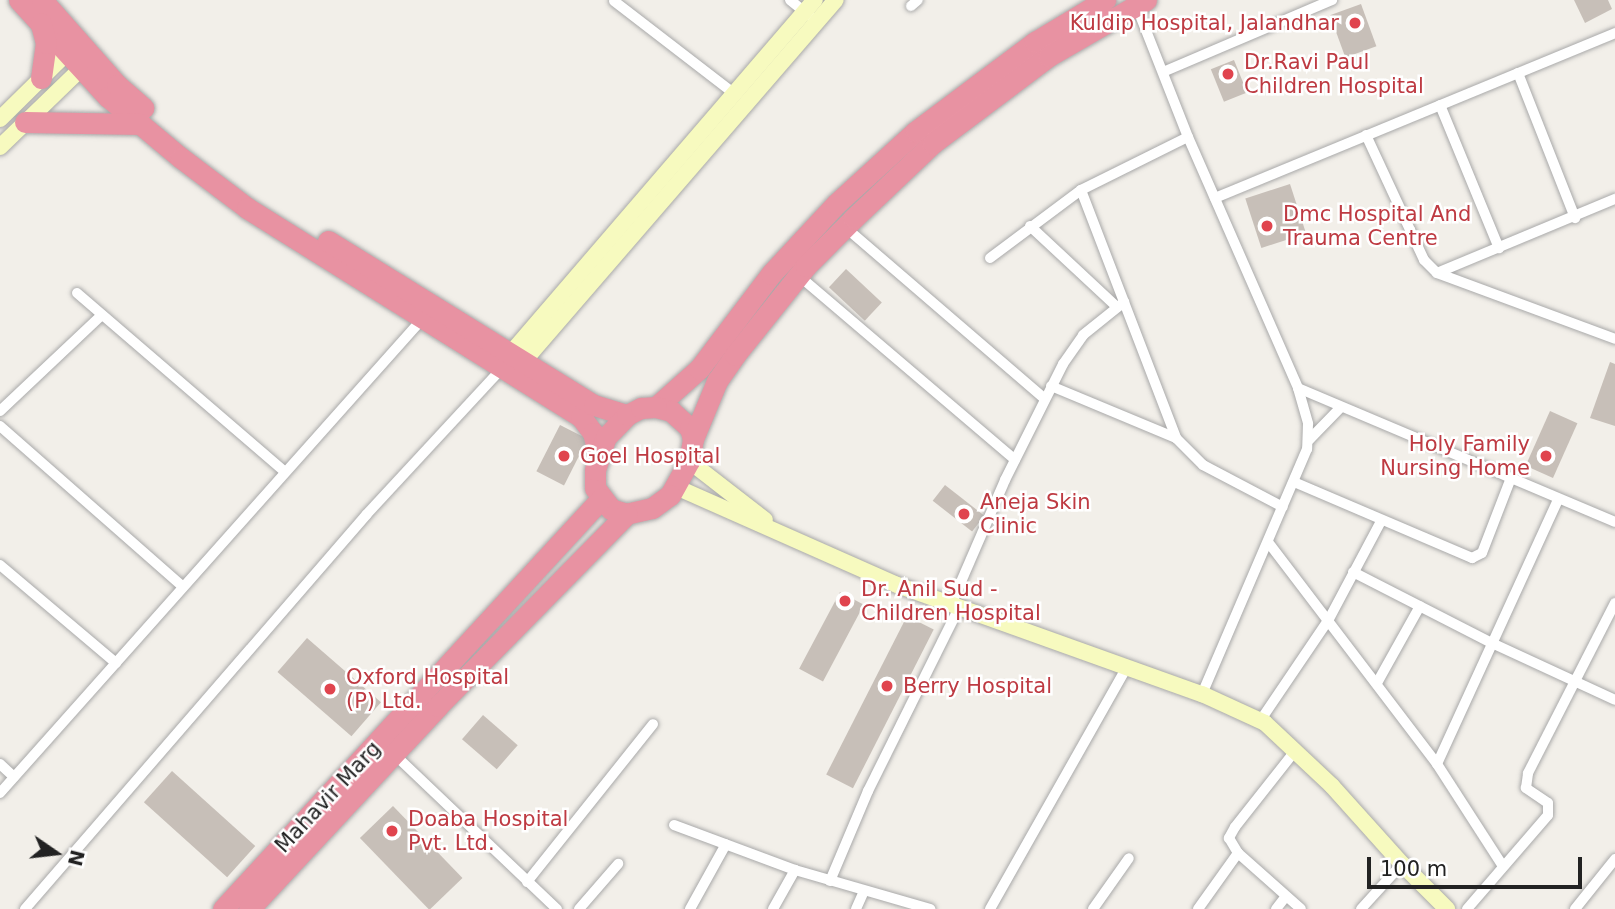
<!DOCTYPE html>
<style>
body{margin:0}
#map{position:relative;width:1615px;height:909px;overflow:hidden;background:#f2efe9;font-family:"DejaVu Sans",sans-serif}
div>[style]{position:absolute}
[style*='--x']{left:calc(var(--x)*1px);top:calc(var(--y)*1px);width:calc(var(--w)*1px);rotate:calc(var(--a)*1deg)}
.building>*{inset:0;background:#c7bfb8;transform-origin:0 0}
.roads{filter:drop-shadow(0 0 2px #a9a9a9) drop-shadow(0 0 2px #a9a9a9)}
.street>*{height:10px;margin:-5px;padding:0 5px;transform-origin:5px;border-radius:5px;background:#fff}
.secondary>*{height:16px;margin:-8px;padding:0 8px;transform-origin:8px;border-radius:8px;background:#f7fabf}
.highway>*{height:21px;margin:-10.5px;padding:0 10.5px;transform-origin:10.5px;border-radius:10.5px;background:#e892a2}
.dots>*{width:19px;height:19px;translate:-50% -50%;box-sizing:border-box;border:4px solid #fff;border-radius:50%}
span{translate:-50% -50%;white-space:nowrap;text-align:center;line-height:1.15;-webkit-text-stroke:5px #fff;paint-order:stroke}
.health-label{font-size:21px;color:#be3a42}
.right{translate:-100% -50%;text-align:right}
.left{translate:0 -50%;text-align:left}
.street-label{font-size:21px;color:#222}
.north{position:absolute;left:21px;top:818px;width:70px;height:70px;-webkit-text-stroke:5px #fff;paint-order:stroke;rotate:104deg;font-size:19px;font-weight:700;line-height:28px;text-align:center;color:#222}
.north::after{content:'';display:block;margin:auto;width:24px;height:32px;background:#222;clip-path:polygon(50% 0,100% 100%,50% 72%,0 100%)}
.scale{position:absolute;left:1367px;top:857px;width:215px;height:32px;box-sizing:border-box;border:4px solid #222;border-top:0;padding-left:9px;font-size:21px;line-height:24px;white-space:nowrap;color:#222;-webkit-text-stroke:5px #fff;paint-order:stroke}
</style>
<div id="map">
<div class="building">
<div style="clip-path:polygon(1574px 0,1608px 0,1612px 9px,1585px 23px)"></div>
<div style="left:1361px;top:4px;width:45px;height:33px;rotate:70deg"></div>
<div style="left:1234px;top:60px;width:35px;height:25px;rotate:68deg"></div>
<div style="left:1290px;top:184px;width:52px;height:47px;rotate:72deg"></div>
<div style="left:846px;top:269px;width:49px;height:25px;rotate:43deg"></div>
<div style="clip-path:polygon(1610px 362px,1615px 364px,1615px 426px,1590px 418px)"></div>
<div style="left:1550px;top:411px;width:30px;height:60px;rotate:24deg"></div>
<div style="left:560px;top:425px;width:31px;height:52px;rotate:27deg"></div>
<div style="left:945px;top:485px;width:50px;height:20px;rotate:38deg"></div>
<div style="left:840px;top:592px;width:27px;height:87px;rotate:28deg"></div>
<div style="left:907px;top:616px;width:30px;height:178px;rotate:27deg"></div>
<div style="left:307px;top:638px;width:98px;height:45px;rotate:41deg"></div>
<div style="left:483px;top:715px;width:46px;height:32px;rotate:41deg"></div>
<div style="left:172px;top:771px;width:112px;height:42px;rotate:42deg"></div>
<div style="left:393px;top:806px;width:100px;height:46px;rotate:46deg"></div>
</div>
<div class="roads">
<div class="street">
<div style="--x:790;--y:0;--w:26;--a:39"></div>
<div style="--x:614;--y:1;--w:154;--a:37.6"></div>
<div style="--x:1136;--y:5;--w:142;--a:68.5"></div>
<div style="--x:1188;--y:137;--w:274;--a:66.3"></div>
<div style="--x:1298;--y:388;--w:37;--a:74"></div>
<div style="--x:1308;--y:424;--w:25;--a:92"></div>
<div style="--x:1307;--y:449;--w:267;--a:113.2"></div>
<div style="--x:911;--y:6;--w:9;--a:-41"></div>
<div style="--x:1163;--y:72;--w:184;--a:-23.1"></div>
<div style="--x:1518;--y:73;--w:156;--a:68.5"></div>
<div style="--x:1440;--y:105;--w:155;--a:67.6"></div>
<div style="--x:1366;--y:135;--w:138;--a:65.1"></div>
<div style="--x:1424;--y:260;--w:18;--a:45"></div>
<div style="--x:1437;--y:273;--w:190;--a:20.3"></div>
<div style="--x:1081;--y:190;--w:266;--a:69"></div>
<div style="--x:1176;--y:438;--w:38;--a:45"></div>
<div style="--x:1203;--y:465;--w:90;--a:27.7"></div>
<div style="--x:1215;--y:198;--w:433;--a:-22.4"></div>
<div style="--x:1030;--y:226;--w:119;--a:43"></div>
<div style="--x:845;--y:227;--w:262;--a:40.7"></div>
<div style="--x:990;--y:258;--w:114;--a:-36.8"></div>
<div style="--x:1081;--y:190;--w:119;--a:-26.4"></div>
<div style="--x:1437;--y:273;--w:193;--a:-22.6"></div>
<div style="--x:798;--y:275;--w:285;--a:40.4"></div>
<div style="--x:77;--y:293;--w:273;--a:40.7"></div>
<div style="--x:1051;--y:386;--w:135;--a:22.6"></div>
<div style="--x:1298;--y:388;--w:344;--a:22.9"></div>
<div style="--x:0;--y:411;--w:140;--a:-43.3"></div>
<div style="--x:0;--y:426;--w:242;--a:41.3"></div>
<div style="--x:1309;--y:440;--w:46;--a:-45.9"></div>
<div style="--x:1294;--y:482;--w:194;--a:23.1"></div>
<div style="--x:1472;--y:558;--w:11;--a:-27"></div>
<div style="--x:1482;--y:553;--w:80;--a:-68.9"></div>
<div style="--x:1268;--y:542;--w:279;--a:52.7"></div>
<div style="--x:1437;--y:764;--w:120;--a:57.2"></div>
<div style="--x:0;--y:565;--w:152;--a:40.2"></div>
<div style="--x:1353;--y:572;--w:158;--a:27.1"></div>
<div style="--x:1494;--y:644;--w:133;--a:24.8"></div>
<div style="--x:951;--y:605;--w:136;--a:-66.6"></div>
<div style="--x:1005;--y:480;--w:130;--a:-63.4"></div>
<div style="--x:1063;--y:364;--w:35;--a:-55"></div>
<div style="--x:1083;--y:335;--w:53;--a:-38.8"></div>
<div style="--x:1377;--y:683;--w:88;--a:-60.8"></div>
<div style="--x:1260;--y:721;--w:123;--a:-55.9"></div>
<div style="--x:1329;--y:619;--w:111;--a:-62"></div>
<div style="--x:1295;--y:751;--w:97;--a:128.3"></div>
<div style="--x:1235;--y:827;--w:13;--a:119"></div>
<div style="--x:1229;--y:838;--w:17;--a:59"></div>
<div style="--x:1238;--y:853;--w:84;--a:41.6"></div>
<div style="--x:394;--y:754;--w:225;--a:43.6"></div>
<div style="--x:0;--y:764;--w:19;--a:43"></div>
<div style="--x:1437;--y:764;--w:290;--a:-65.4"></div>
<div style="--x:0;--y:793;--w:637;--a:-48.31"></div>
<div style="--x:674;--y:825;--w:129;--a:20.4"></div>
<div style="--x:795;--y:870;--w:141;--a:16.1"></div>
<div style="--x:830;--y:881;--w:98;--a:-67.1"></div>
<div style="--x:868;--y:791;--w:204;--a:-63.6"></div>
<div style="--x:527;--y:882;--w:202;--a:-51.4"></div>
<div style="--x:25;--y:909;--w:522;--a:-49.11"></div>
<div style="--x:367;--y:514;--w:200;--a:-47.2"></div>
<div style="--x:579;--y:909;--w:60;--a:-49.1"></div>
<div style="--x:690;--y:909;--w:74;--a:-61"></div>
<div style="--x:773;--y:909;--w:45;--a:-60.6"></div>
<div style="--x:856;--y:909;--w:20;--a:-66"></div>
<div style="--x:990;--y:909;--w:278;--a:-60.5"></div>
<div style="--x:1093;--y:909;--w:62;--a:-54.8"></div>
<div style="--x:1198;--y:909;--w:69;--a:-54.5"></div>
<div style="--x:1276;--y:909;--w:16;--a:-52"></div>
<div style="--x:1361;--y:909;--w:61;--a:-47.7"></div>
<div style="--x:1467;--y:909;--w:124;--a:-49.2"></div>
<div style="--x:1548;--y:815;--w:12;--a:-90"></div>
<div style="--x:1548;--y:803;--w:27;--a:-146"></div>
<div style="--x:1526;--y:788;--w:15;--a:-82"></div>
<div style="--x:1528;--y:773;--w:191;--a:-62.9"></div>
<div style="--x:1575;--y:909;--w:64;--a:-51.3"></div>
</div>
<div class="secondary">
<div style="--x:0;--y:119;--w:103;--a:-44.6"></div>
<div style="--x:0;--y:147;--w:124;--a:-44"></div>
<div style="--x:511;--y:353;--w:466;--a:-49.3"></div>
<div style="--x:524;--y:361;--w:477;--a:-49.2"></div>
<div style="--x:689;--y:461;--w:96;--a:37.8"></div>
<div style="--x:676;--y:487;--w:242;--a:23.9"></div>
<div style="--x:897;--y:585;--w:324;--a:19.7"></div>
<div style="--x:1202;--y:694;--w:69;--a:24.7"></div>
<div style="--x:1265;--y:723;--w:92;--a:43.2"></div>
<div style="--x:1332;--y:786;--w:105;--a:48.1"></div>
<div style="--x:1402;--y:864;--w:64;--a:45"></div>
</div>
<div class="highway">
<div style="--x:19;--y:0;--w:132;--a:47.5"></div>
<div style="--x:108;--y:97;--w:95;--a:39.9"></div>
<div style="--x:181;--y:158;--w:83;--a:37.1"></div>
<div style="--x:247;--y:208;--w:394;--a:32"></div>
<div style="--x:581;--y:417;--w:20;--a:53"></div>
<div style="--x:593;--y:433;--w:23;--a:75"></div>
<div style="--x:42;--y:0;--w:113;--a:48.6"></div>
<div style="--x:117;--y:85;--w:35;--a:41"></div>
<div style="--x:41;--y:78;--w:35;--a:-82"></div>
<div style="--x:46;--y:43;--w:20;--a:-105"></div>
<div style="--x:25;--y:122;--w:116;--a:1"></div>
<div style="--x:328;--y:241;--w:312;--a:31.7"></div>
<div style="--x:594;--y:405;--w:34;--a:17"></div>
<div style="--x:656;--y:407;--w:57;--a:-41.5"></div>
<div style="--x:699;--y:369;--w:119;--a:-52.8"></div>
<div style="--x:771;--y:274;--w:96;--a:-47.1"></div>
<div style="--x:836;--y:204;--w:108;--a:-42.4"></div>
<div style="--x:916;--y:131;--w:149;--a:-36.8"></div>
<div style="--x:1035;--y:42;--w:82;--a:-31"></div>
<div style="--x:656;--y:407;--w:16;--a:15"></div>
<div style="--x:671;--y:411;--w:25;--a:42"></div>
<div style="--x:690;--y:428;--w:11;--a:75"></div>
<div style="--x:693;--y:439;--w:22;--a:100"></div>
<div style="--x:689;--y:461;--w:39;--a:119"></div>
<div style="--x:670;--y:495;--w:22;--a:144"></div>
<div style="--x:652;--y:508;--w:26;--a:167"></div>
<div style="--x:627;--y:514;--w:17;--a:-163"></div>
<div style="--x:611;--y:509;--w:26;--a:-127"></div>
<div style="--x:595;--y:488;--w:18;--a:-90"></div>
<div style="--x:595;--y:470;--w:35;--a:-72"></div>
<div style="--x:606;--y:437;--w:30;--a:-46"></div>
<div style="--x:627;--y:415;--w:16;--a:-27"></div>
<div style="--x:641;--y:408;--w:15;--a:-4"></div>
<div style="--x:693;--y:439;--w:63;--a:-67.5"></div>
<div style="--x:717;--y:381;--w:32;--a:-55"></div>
<div style="--x:735;--y:355;--w:114;--a:-51.4"></div>
<div style="--x:806;--y:266;--w:68;--a:-45"></div>
<div style="--x:854;--y:218;--w:109;--a:-43.5"></div>
<div style="--x:933;--y:143;--w:145;--a:-36.9"></div>
<div style="--x:1049;--y:56;--w:112;--a:-30"></div>
<div style="--x:223;--y:909;--w:558;--a:-47.33"></div>
<div style="--x:249;--y:909;--w:277;--a:-47"></div>
<div style="--x:438;--y:706;--w:269;--a:-45.5"></div>
</div>
</div>
<div class="dots">
<div style="left:1355px;top:23px;background:#e0444e"></div>
<div style="left:1228px;top:74px;background:#e0444e"></div>
<div style="left:1267px;top:226px;background:#e0444e"></div>
<div style="left:564px;top:456px;background:#e0444e"></div>
<div style="left:1546px;top:456px;background:#e0444e"></div>
<div style="left:964px;top:514px;background:#e0444e"></div>
<div style="left:845px;top:601px;background:#e0444e"></div>
<div style="left:887px;top:686px;background:#e0444e"></div>
<div style="left:330px;top:689px;background:#e0444e"></div>
<div style="left:392px;top:831px;background:#e0444e"></div>
</div>
<div class="health-label">
<span class="right" style="left:1339px;top:23px">Kuldip Hospital, Jalandhar</span>
<span class="left" style="left:1244px;top:74px">Dr.Ravi Paul<br>Children Hospital</span>
<span class="left" style="left:1283px;top:226px">Dmc Hospital And<br>Trauma Centre</span>
<span class="right" style="left:1530px;top:456px">Holy Family<br>Nursing Home</span>
<span class="left" style="left:580px;top:456px">Goel Hospital</span>
<span class="left" style="left:980px;top:514px">Aneja Skin<br>Clinic</span>
<span class="left" style="left:861px;top:601px">Dr. Anil Sud -<br>Children Hospital</span>
<span class="left" style="left:346px;top:689px">Oxford Hospital<br>(P) Ltd.</span>
<span class="left" style="left:903px;top:686px">Berry Hospital</span>
<span class="left" style="left:408px;top:831px">Doaba Hospital<br>Pvt. Ltd.</span>
</div>
<div class="street-label">
<span style="left:328px;top:797px;rotate:-47deg">Mahavir Marg</span>
</div>
<div class="north">N</div>
<div class="scale">100 m</div>
</div>
